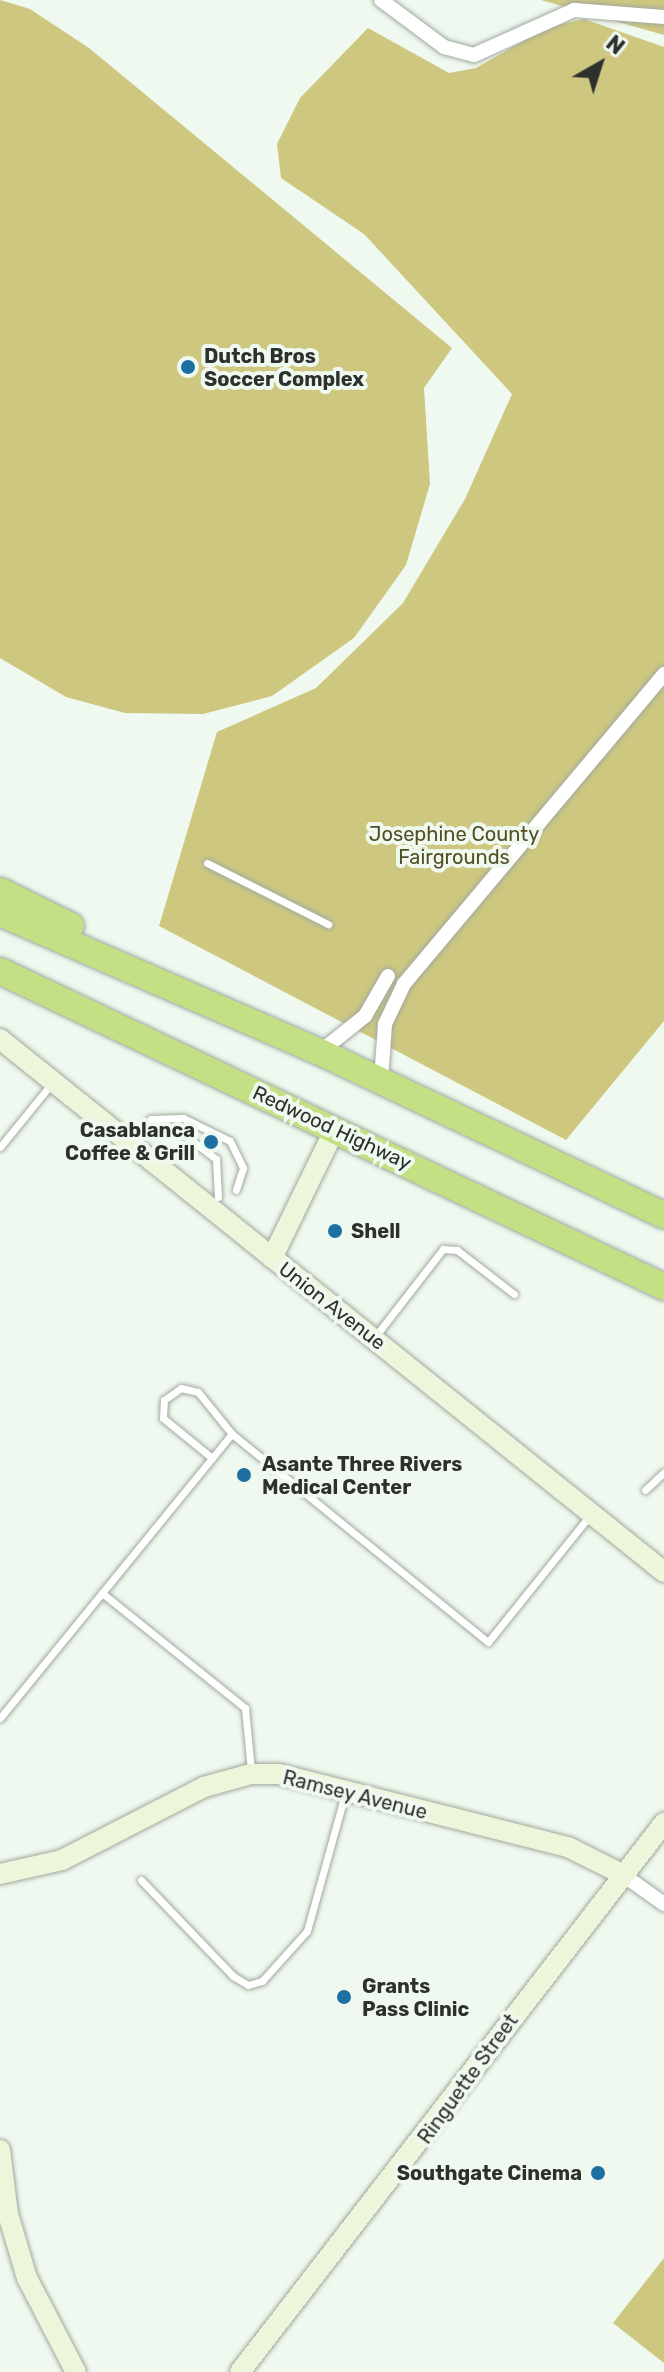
<!DOCTYPE html>
<style>
body{margin:0}
#map{position:relative;width:664px;height:2372px;overflow:hidden;background:#f0f9ef;font-family:Rubik,sans-serif}
div>[style]{position:absolute}
[style*='--x']{left:calc(var(--x)*1px);top:calc(var(--y)*1px);width:calc(var(--w)*1px);rotate:calc(var(--a)*1deg)}
.green>*{inset:0;background:#cdc780}
.roads{filter:drop-shadow(0 0 2px #a1a9a0) drop-shadow(0 0 2px #a1a9a0)}
.lane>*{height:7px;margin:-3.5px;padding:0 3.5px;transform-origin:3.5px;border-radius:3.5px;background:#fff}
.street>*{height:14px;margin:-7px;padding:0 7px;transform-origin:7px;border-radius:7px;background:#fff}
.secondary>*{height:20px;margin:-10px;padding:0 10px;transform-origin:10px;border-radius:10px;background:#edf6da}
.highway>*{height:26px;margin:-13px;padding:0 13px;transform-origin:13px;border-radius:13px;background:#c3e184}
.dots>*{width:22px;height:22px;translate:-50% -50%;box-sizing:border-box;border:4px solid #f0f9ef;border-radius:50%}
span{translate:-50% -50%;white-space:nowrap;text-align:center;line-height:1.15;-webkit-text-stroke:8px #f0f9ef;paint-order:stroke}
.poi-label{font-size:20px;color:#2d302d;font-weight:700}
.left{translate:0 -50%;text-align:left}
.right{translate:-100% -50%;text-align:right}
.park-label{font-size:20px;color:#524f24}
.street-label{font-size:20px;color:#2d302d}
.north{position:absolute;left:560px;top:24px;width:80px;height:80px;-webkit-text-stroke:6px #f0f9ef;paint-order:stroke;rotate:39deg;font-size:22px;font-weight:700;line-height:32px;text-align:center;color:#2d302d}
.north::after{content:'';display:block;margin:auto;width:28px;height:36px;background:#2d302d;clip-path:polygon(50% 0,100% 100%,50% 72%,0 100%)}
</style>
<div id="map">
<div class="green">
<div style="clip-path:polygon(0 0,30px 9px,89px 48px,452px 348px,424px 388px,430px 484px,406px 565px,354px 638px,272px 696px,203px 714px,125px 713px,66px 697px,0 658px)"></div>
<div style="clip-path:polygon(541px 0,664px 0,664px 35px)"></div>
<div style="clip-path:polygon(584px 19px,664px 47px,664px 1021px,566px 1140px,159px 926px,217px 732px,316px 688px,403px 603px,465px 499px,512px 394px,364px 234px,281px 178px,277px 144px,300px 98px,368px 28px,449px 73px,476px 68px,548px 27px)"></div>
<div style="clip-path:polygon(664px 2258px,664px 2363px,613px 2323px)"></div>
</div>
<div class="roads">
<div class="lane">
<div style="--x:207;--y:863;--w:136;--a:26.8"></div>
<div style="--x:143;--y:1127;--w:11;--a:-45"></div>
<div style="--x:151;--y:1119;--w:32;--a:-2"></div>
<div style="--x:183;--y:1118;--w:52;--a:26.1"></div>
<div style="--x:230;--y:1141;--w:30;--a:64"></div>
<div style="--x:243;--y:1168;--w:23;--a:108"></div>
<div style="--x:143;--y:1127;--w:32;--a:2"></div>
<div style="--x:175;--y:1128;--w:51;--a:37.1"></div>
<div style="--x:216;--y:1159;--w:38;--a:87"></div>
<div style="--x:0;--y:1147;--w:82;--a:-50.9"></div>
<div style="--x:374;--y:1338;--w:113;--a:-52.2"></div>
<div style="--x:443;--y:1249;--w:14;--a:4"></div>
<div style="--x:457;--y:1250;--w:72;--a:37.7"></div>
<div style="--x:212;--y:1458;--w:63;--a:-140.8"></div>
<div style="--x:163;--y:1418;--w:18;--a:-87"></div>
<div style="--x:164;--y:1400;--w:21;--a:-35"></div>
<div style="--x:181;--y:1388;--w:17;--a:13"></div>
<div style="--x:198;--y:1392;--w:54;--a:51"></div>
<div style="--x:645;--y:1490;--w:26;--a:-43"></div>
<div style="--x:102;--y:1593;--w:184;--a:38.8"></div>
<div style="--x:245;--y:1708;--w:62;--a:84.5"></div>
<div style="--x:0;--y:1718;--w:367;--a:-50.8"></div>
<div style="--x:232;--y:1434;--w:330;--a:39.1"></div>
<div style="--x:488;--y:1642;--w:164;--a:-51.2"></div>
<div style="--x:141;--y:1880;--w:133;--a:46.2"></div>
<div style="--x:233;--y:1976;--w:17;--a:31"></div>
<div style="--x:248;--y:1985;--w:15;--a:-16"></div>
<div style="--x:262;--y:1981;--w:67;--a:-48"></div>
<div style="--x:307;--y:1931;--w:142;--a:-74.5"></div>
</div>
<div class="street">
<div style="--x:381;--y:0;--w:79;--a:36.7"></div>
<div style="--x:444;--y:47;--w:31;--a:15"></div>
<div style="--x:474;--y:55;--w:110;--a:-24.2"></div>
<div style="--x:574;--y:10;--w:90;--a:4.4"></div>
<div style="--x:320;--y:1052;--w:58;--a:-38.7"></div>
<div style="--x:365;--y:1016;--w:46;--a:-60.1"></div>
<div style="--x:381;--y:1080;--w:56;--a:-85.9"></div>
<div style="--x:385;--y:1024;--w:44;--a:-64.6"></div>
<div style="--x:404;--y:984;--w:405;--a:-50"></div>
<div style="--x:622;--y:1874;--w:52;--a:35.5"></div>
</div>
<div class="secondary">
<div style="--x:0;--y:1039;--w:851;--a:38.75"></div>
<div style="--x:272;--y:1258;--w:144;--a:-64"></div>
<div style="--x:0;--y:1874;--w:64;--a:-12.7"></div>
<div style="--x:62;--y:1860;--w:160;--a:-27.2"></div>
<div style="--x:204;--y:1787;--w:49;--a:-15.5"></div>
<div style="--x:251;--y:1774;--w:28;--a:0"></div>
<div style="--x:279;--y:1774;--w:298;--a:14.2"></div>
<div style="--x:568;--y:1847;--w:60;--a:26.6"></div>
<div style="--x:0;--y:2150;--w:64;--a:82.9"></div>
<div style="--x:8;--y:2214;--w:67;--a:73.5"></div>
<div style="--x:27;--y:2278;--w:106;--a:62.5"></div>
<div style="--x:240;--y:2372;--w:694;--a:-52.32"></div>
</div>
<div class="highway">
<div style="--x:0;--y:891;--w:79;--a:26.2"></div>
<div style="--x:0;--y:913;--w:349;--a:23.5"></div>
<div style="--x:320;--y:1052;--w:381;--a:25.4"></div>
<div style="--x:0;--y:971;--w:735;--a:25.45"></div>
</div>
</div>
<div class="dots">
<div style="left:188px;top:367px;background:#1e70a2"></div>
<div style="left:211px;top:1142px;background:#1e70a2"></div>
<div style="left:335px;top:1231px;background:#1e70a2"></div>
<div style="left:244px;top:1475px;background:#1e70a2"></div>
<div style="left:344px;top:1997px;background:#1e70a2"></div>
<div style="left:598px;top:2173px;background:#1e70a2"></div>
</div>
<div class="poi-label">
<span class="left" style="left:204px;top:368px">Dutch Bros<br>Soccer Complex</span>
<span class="right" style="left:195px;top:1142px">Casablanca<br>Coffee &amp; Grill</span>
<span class="left" style="left:351px;top:1231px">Shell</span>
<span class="left" style="left:262px;top:1476px">Asante Three Rivers<br>Medical Center</span>
<span class="left" style="left:362px;top:1998px">Grants<br>Pass Clinic</span>
<span class="right" style="left:582px;top:2173px">Southgate Cinema</span>
</div>
<div class="park-label">
<span style="left:454px;top:846px">Josephine County<br>Fairgrounds</span>
</div>
<div class="street-label">
<span style="left:332px;top:1128px;rotate:25deg">Redwood Highway</span>
<span style="left:332px;top:1306px;rotate:38deg">Union Avenue</span>
<span style="left:355px;top:1795px;rotate:14deg">Ramsey Avenue</span>
<span style="left:468px;top:2079px;rotate:-54deg">Ringuette Street</span>
</div>
<div class="north">N</div>
</div>
